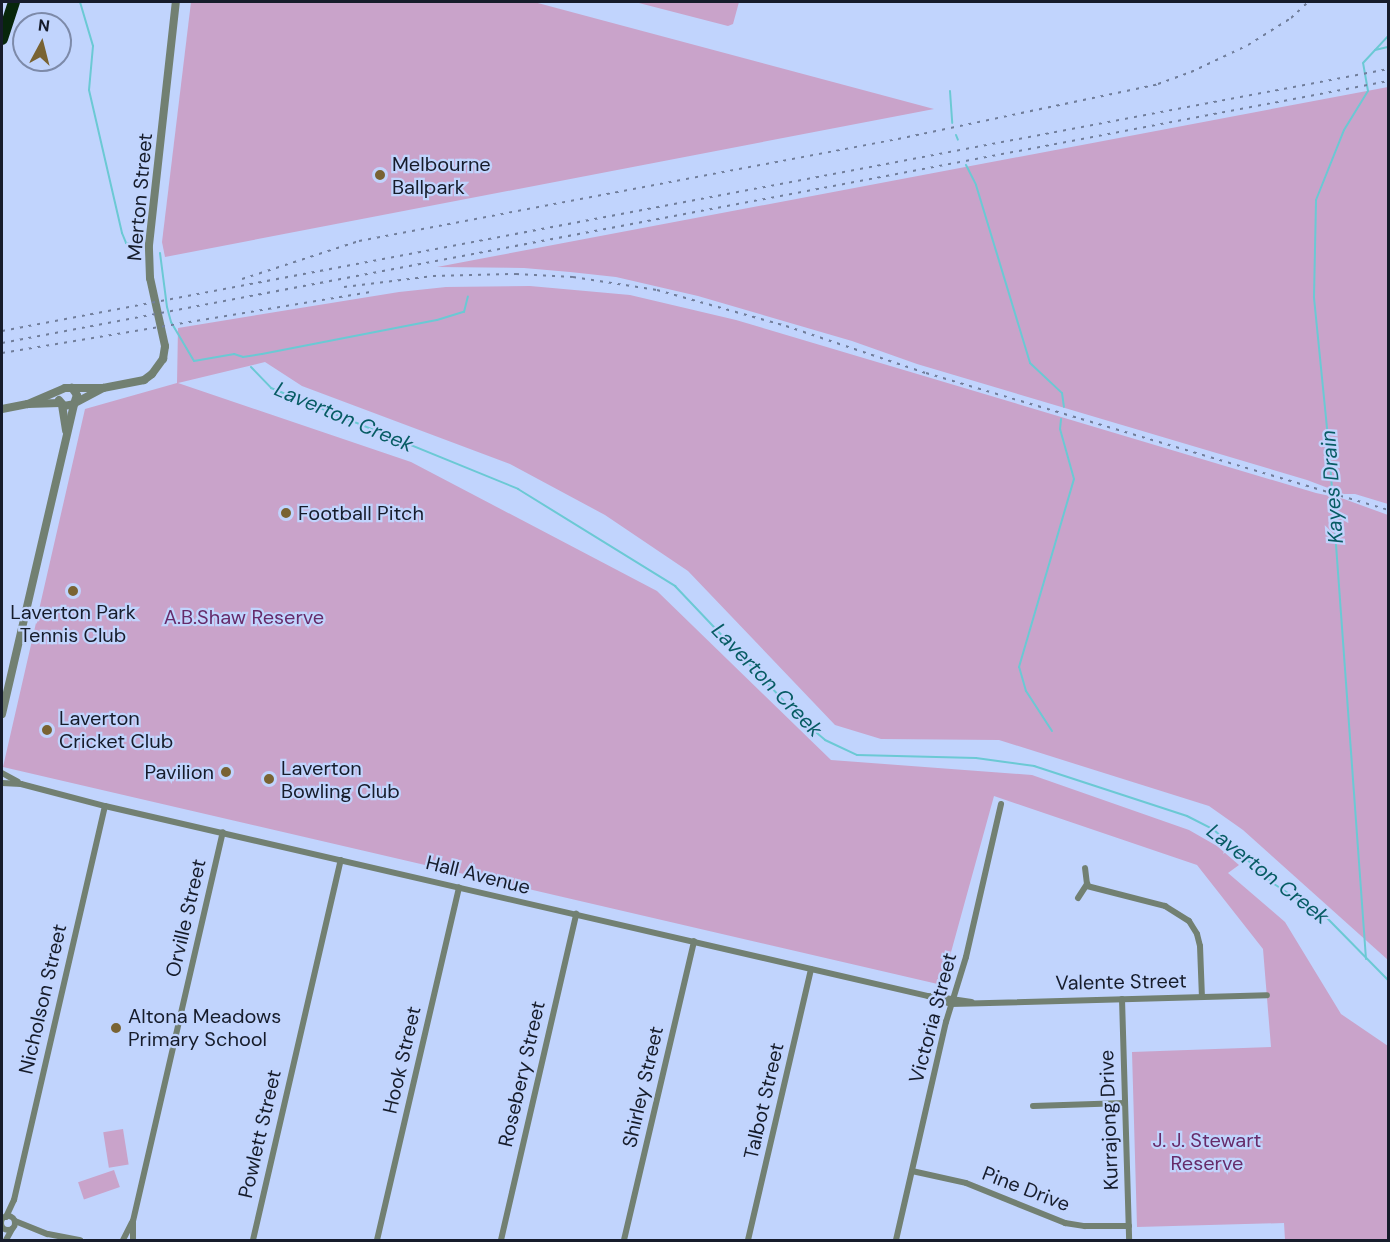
<!DOCTYPE html>
<style>
body{margin:0}
#map{position:relative;width:1390px;height:1242px;overflow:hidden;background:#c1d4fd;font-family:"DM Sans",sans-serif}
div>[style]{position:absolute}
[style*='--x']{left:calc(var(--x)*1px);top:calc(var(--y)*1px);width:calc(var(--w)*1px);rotate:calc(var(--a)*1deg)}
.green>*{inset:0;background:#c9a3ca;transform-origin:0 0}
.stream>*{height:2px;margin:-1px;padding:0 1px;transform-origin:1px;border-radius:1px;background:#6bc9d4}
.minor>*{height:6px;margin:-3px;padding:0 3px;transform-origin:3px;border-radius:3px;background:#728072}
.minor>.ring{margin:-3px;padding:0;box-sizing:content-box;background:none;border:6px solid #728072;border-radius:50%}
.tertiary>*{height:8px;margin:-4px;padding:0 4px;transform-origin:4px;border-radius:4px;background:#728072}
.motorway>*{height:12px;margin:-6px;padding:0 6px;transform-origin:6px;border-radius:6px;background:#07260b}
.rail>*{height:2px;margin-top:-1px;transform-origin:0;background:repeating-linear-gradient(90deg,#717e9b 0 3px,transparent 0 9px)}
.dots>*{width:16px;height:16px;translate:-50% -50%;box-sizing:border-box;border:3px solid #c1d4fd;border-radius:50%}
span{translate:-50% -50%;white-space:nowrap;text-align:center;line-height:1.15;-webkit-text-stroke:4.5px #c1d4fd;paint-order:stroke}
.poi-label{font-size:20px;color:#161c2b}
.left{translate:0 -50%;text-align:left}
.right{translate:-100% -50%;text-align:right}
.street-label{font-size:20px;color:#161c2b}
.park-label{font-size:20px;color:#662b6a}
.water-label{font-size:21px;color:#075c64;font-style:italic}
.frame{position:absolute;inset:0;border:3px solid #161c2b;pointer-events:none}
.north{position:absolute;left:12px;top:12px;width:60px;height:60px;box-sizing:border-box;background:#c1d4fd;border:2px solid #7d8aa9;border-radius:50%;rotate:7deg;font-size:16px;font-weight:700;line-height:24px;text-align:center;color:#161c2b}
.north::after{content:'';display:block;margin:auto;width:21px;height:27px;background:#796333;clip-path:polygon(50% 0,100% 100%,50% 72%,0 100%)}
</style>
<div id="map">
<div class="green">
<div style="clip-path:polygon(191px 2px,534px 2px,934px 109px,165px 257px,162px 242px)"></div>
<div style="clip-path:polygon(635px 2px,634px 2px,739px 2px,733px 24px,728px 26px)"></div>
<div style="clip-path:polygon(1388px 87px,1388px 504px,1355px 494px,1344px 494px,1307px 480px,917px 364px,852px 341px,698px 296px,616px 277px,570px 272px,524px 268px,437px 267px)"></div>
<div style="clip-path:polygon(530px 286px,630px 295px,736px 320px,1316px 493px,1344px 499px,1388px 515px,1388px 960px,1243px 830px,1209px 806px,999px 740px,881px 739px,835px 725px,688px 571px,605px 515px,510px 464px,302px 386px,265px 362px,178px 383px,411px 462px,657px 591px,831px 760px,1032px 775px,1189px 830px,1217px 846px,1239px 865px,1228px 873px,1285px 922px,1341px 1014px,1388px 1046px,1388px 1240px,1285px 1240px,1284px 1223px,1137px 1227px,1132px 1052px,1271px 1047px,1263px 949px,1197px 865px,994px 796px,942px 985px,3px 767px,85px 409px,177px 383px,178px 328px,399px 292px,446px 287px)"></div>
<div style="left:123px;top:1129px;width:36px;height:20px;rotate:81deg"></div>
<div style="left:114px;top:1170px;width:18px;height:38px;rotate:71deg"></div>
</div>
<div class="stream">
<div style="--x:80;--y:2;--w:46;--a:73.5"></div>
<div style="--x:93;--y:46;--w:44;--a:95.2"></div>
<div style="--x:89;--y:90;--w:147;--a:77"></div>
<div style="--x:122;--y:233;--w:11;--a:68"></div>
<div style="--x:126;--y:243;--w:17;--a:17"></div>
<div style="--x:1375;--y:50;--w:13;--a:-13"></div>
<div style="--x:950;--y:91;--w:32;--a:86"></div>
<div style="--x:956;--y:135;--w:5;--a:68"></div>
<div style="--x:966;--y:165;--w:22;--a:63"></div>
<div style="--x:976;--y:185;--w:186;--a:73.1"></div>
<div style="--x:1030;--y:363;--w:44;--a:43.2"></div>
<div style="--x:1062;--y:393;--w:14;--a:82"></div>
<div style="--x:160;--y:253;--w:54;--a:82.6"></div>
<div style="--x:167;--y:307;--w:16;--a:75"></div>
<div style="--x:171;--y:322;--w:45;--a:59.5"></div>
<div style="--x:194;--y:361;--w:41;--a:-9.9"></div>
<div style="--x:234;--y:354;--w:9;--a:18"></div>
<div style="--x:243;--y:357;--w:19;--a:-9"></div>
<div style="--x:262;--y:354;--w:178;--a:-11"></div>
<div style="--x:437;--y:320;--w:28;--a:-17"></div>
<div style="--x:464;--y:312;--w:16;--a:-76"></div>
<div style="--x:251;--y:367;--w:29;--a:46"></div>
<div style="--x:271;--y:388;--w:267;--a:22.2"></div>
<div style="--x:518;--y:489;--w:185;--a:31.7"></div>
<div style="--x:675;--y:586;--w:189;--a:46.5"></div>
<div style="--x:805;--y:723;--w:26;--a:40"></div>
<div style="--x:825;--y:740;--w:35;--a:25"></div>
<div style="--x:857;--y:755;--w:119;--a:1.4"></div>
<div style="--x:976;--y:758;--w:59;--a:7.9"></div>
<div style="--x:1034;--y:766;--w:161;--a:18.1"></div>
<div style="--x:1187;--y:816;--w:29;--a:27"></div>
<div style="--x:1213;--y:829;--w:82;--a:42"></div>
<div style="--x:1274;--y:884;--w:63;--a:32.7"></div>
<div style="--x:1327;--y:918;--w:87;--a:45.5"></div>
<div style="--x:1052;--y:731;--w:48;--a:-123"></div>
<div style="--x:1026;--y:691;--w:25;--a:-106"></div>
<div style="--x:1019;--y:667;--w:196;--a:-73.7"></div>
<div style="--x:1074;--y:479;--w:52;--a:-105.6"></div>
<div style="--x:1060;--y:429;--w:10;--a:-84"></div>
<div style="--x:1366;--y:959;--w:512;--a:-94.14"></div>
<div style="--x:1329;--y:448;--w:152;--a:-95.7"></div>
<div style="--x:1314;--y:297;--w:97;--a:-88.8"></div>
<div style="--x:1316;--y:200;--w:75;--a:-68.2"></div>
<div style="--x:1344;--y:130;--w:46;--a:-58.4"></div>
<div style="--x:1368;--y:91;--w:28;--a:-100"></div>
<div style="--x:1363;--y:63;--w:37;--a:-47"></div>
</div>
<div class="minor">
<div style="--x:2;--y:773;--w:18;--a:29"></div>
<div style="--x:2;--y:783;--w:19;--a:3"></div>
<div style="--x:21;--y:784;--w:87;--a:14.7"></div>
<div style="--x:105;--y:806;--w:845;--a:13"></div>
<div style="--x:928;--y:996;--w:24;--a:19"></div>
<div style="--x:951;--y:1004;--w:316;--a:-1.6"></div>
<div style="--x:1087;--y:886;--w:81;--a:14.4"></div>
<div style="--x:1165;--y:906;--w:28;--a:32"></div>
<div style="--x:1189;--y:921;--w:15;--a:58"></div>
<div style="--x:1197;--y:934;--w:12;--a:76"></div>
<div style="--x:1200;--y:946;--w:51;--a:87.8"></div>
<div style="--x:1078;--y:898;--w:17;--a:-57"></div>
<div style="--x:1087;--y:884;--w:16;--a:-97"></div>
<div style="--x:931;--y:996;--w:41;--a:8.3"></div>
<div style="--x:1122;--y:999;--w:241;--a:88.3"></div>
<div style="--x:1033;--y:1106;--w:92;--a:-1.9"></div>
<div style="--x:912;--y:1171;--w:55;--a:12.5"></div>
<div style="--x:966;--y:1183;--w:107;--a:22"></div>
<div style="--x:1065;--y:1223;--w:20;--a:9"></div>
<div style="--x:1085;--y:1226;--w:44;--a:0"></div>
<div class="ring" style="left:1px;top:1216px;width:8px;height:8px"></div>
<div style="--x:6;--y:1217;--w:19;--a:-65"></div>
<div style="--x:14;--y:1200;--w:404;--a:-77"></div>
<div style="--x:15;--y:1221;--w:35;--a:22"></div>
<div style="--x:48;--y:1234;--w:33;--a:11"></div>
<div style="--x:6;--y:1240;--w:13;--a:-61"></div>
<div style="--x:123;--y:1240;--w:20;--a:-63"></div>
<div style="--x:133;--y:1240;--w:19;--a:-90"></div>
<div style="--x:133;--y:1221;--w:399;--a:-77"></div>
<div style="--x:253;--y:1240;--w:390;--a:-77"></div>
<div style="--x:377;--y:1240;--w:362;--a:-76.9"></div>
<div style="--x:501;--y:1240;--w:335;--a:-77"></div>
<div style="--x:624;--y:1240;--w:307;--a:-76.8"></div>
<div style="--x:748;--y:1240;--w:278;--a:-76.9"></div>
<div style="--x:896;--y:1240;--w:224;--a:-77.1"></div>
<div style="--x:946;--y:1022;--w:68;--a:-72.9"></div>
<div style="--x:966;--y:957;--w:157;--a:-77.1"></div>
</div>
<div class="tertiary">
<div style="--x:59;--y:400;--w:8;--a:50"></div>
<div style="--x:64;--y:406;--w:10;--a:-11"></div>
<div style="--x:74;--y:404;--w:9;--a:-72"></div>
<div style="--x:77;--y:395;--w:9;--a:-126"></div>
<div style="--x:75;--y:403;--w:32;--a:-28"></div>
<div style="--x:28;--y:404;--w:40;--a:-23.4"></div>
<div style="--x:65;--y:388;--w:38;--a:0"></div>
<div style="--x:103;--y:388;--w:42;--a:-11"></div>
<div style="--x:144;--y:380;--w:10;--a:-37"></div>
<div style="--x:152;--y:374;--w:19;--a:-54"></div>
<div style="--x:163;--y:359;--w:13;--a:-81"></div>
<div style="--x:165;--y:346;--w:70;--a:-102.4"></div>
<div style="--x:150;--y:278;--w:33;--a:-92"></div>
<div style="--x:149;--y:245;--w:244;--a:-83.7"></div>
<div style="--x:62;--y:405;--w:26;--a:81"></div>
<div style="--x:2;--y:409;--w:26;--a:-11"></div>
<div style="--x:28;--y:404;--w:32;--a:-2"></div>
<div style="--x:2;--y:714;--w:318;--a:-76.9"></div>
</div>
<div class="motorway">
<div style="--x:2;--y:39;--w:39;--a:-72"></div>
</div>
<div class="rail">
<div style="--x:242;--y:279;--w:123;--a:-18"></div>
<div style="--x:359;--y:241;--w:549;--a:-10.72"></div>
<div style="--x:898;--y:139;--w:266;--a:-11.9"></div>
<div style="--x:1158;--y:84;--w:35;--a:-20"></div>
<div style="--x:1191;--y:72;--w:63;--a:-25.3"></div>
<div style="--x:1248;--y:45;--w:51;--a:-32.1"></div>
<div style="--x:1291;--y:18;--w:23;--a:-43"></div>
<div style="--x:344;--y:287;--w:90;--a:-7"></div>
<div style="--x:433;--y:276;--w:83;--a:-1.4"></div>
<div style="--x:516;--y:274;--w:57;--a:3"></div>
<div style="--x:573;--y:277;--w:85;--a:8.8"></div>
<div style="--x:657;--y:290;--w:134;--a:15.6"></div>
<div style="--x:786;--y:326;--w:148;--a:18.6"></div>
<div style="--x:926;--y:373;--w:482;--a:16.5"></div>
<div style="--x:2;--y:331;--w:1411;--a:-10.7"></div>
<div style="--x:2;--y:343;--w:1411;--a:-10.7"></div>
<div style="--x:2;--y:353;--w:375;--a:-9.4"></div>
</div>
<div class="dots">
<div style="left:380px;top:175px;background:#796333"></div>
<div style="left:286px;top:513px;background:#796333"></div>
<div style="left:73px;top:591px;background:#796333"></div>
<div style="left:47px;top:730px;background:#796333"></div>
<div style="left:226px;top:772px;background:#796333"></div>
<div style="left:269px;top:779px;background:#796333"></div>
<div style="left:116px;top:1028px;background:#796333"></div>
</div>
<div class="poi-label">
<span class="left" style="left:392px;top:176px">Melbourne<br>Ballpark</span>
<span class="left" style="left:298px;top:513px">Football Pitch</span>
<span style="left:73px;top:624px">Laverton Park<br>Tennis Club</span>
<span class="left" style="left:59px;top:730px">Laverton<br>Cricket Club</span>
<span class="left" style="left:281px;top:780px">Laverton<br>Bowling Club</span>
<span class="right" style="left:214px;top:772px">Pavilion</span>
<span class="left" style="left:128px;top:1028px">Altona Meadows<br>Primary School</span>
</div>
<div class="street-label">
<span style="left:140px;top:197px;rotate:-85deg">Merton Street</span>
<span style="left:478px;top:875px;rotate:14deg">Hall Avenue</span>
<span style="left:186px;top:918px;rotate:-77deg">Orville Street</span>
<span style="left:1121px;top:982px;rotate:-1deg">Valente Street</span>
<span style="left:43px;top:999px;rotate:-77deg">Nicholson Street</span>
<span style="left:933px;top:1018px;rotate:-75deg">Victoria Street</span>
<span style="left:402px;top:1060px;rotate:-77deg">Hook Street</span>
<span style="left:522px;top:1074px;rotate:-77deg">Rosebery Street</span>
<span style="left:643px;top:1087px;rotate:-77deg">Shirley Street</span>
<span style="left:764px;top:1101px;rotate:-77deg">Talbot Street</span>
<span style="left:1109px;top:1120px;rotate:-92deg">Kurrajong Drive</span>
<span style="left:260px;top:1134px;rotate:-77deg">Powlett Street</span>
<span style="left:1026px;top:1189px;rotate:21deg">Pine Drive</span>
</div>
<div class="park-label">
<span style="left:244px;top:617px">A.B.Shaw Reserve</span>
<span style="left:1207px;top:1152px">J. J. Stewart<br>Reserve</span>
</div>
<div class="water-label">
<span style="left:344px;top:417px;rotate:23deg">Laverton Creek</span>
<span style="left:1332px;top:487px;rotate:-94deg">Kayes Drain</span>
<span style="left:767px;top:680px;rotate:46deg">Laverton Creek</span>
<span style="left:1268px;top:874px;rotate:38deg">Laverton Creek</span>
</div>
<div class="frame"></div>
<div class="north">N</div>
</div>
